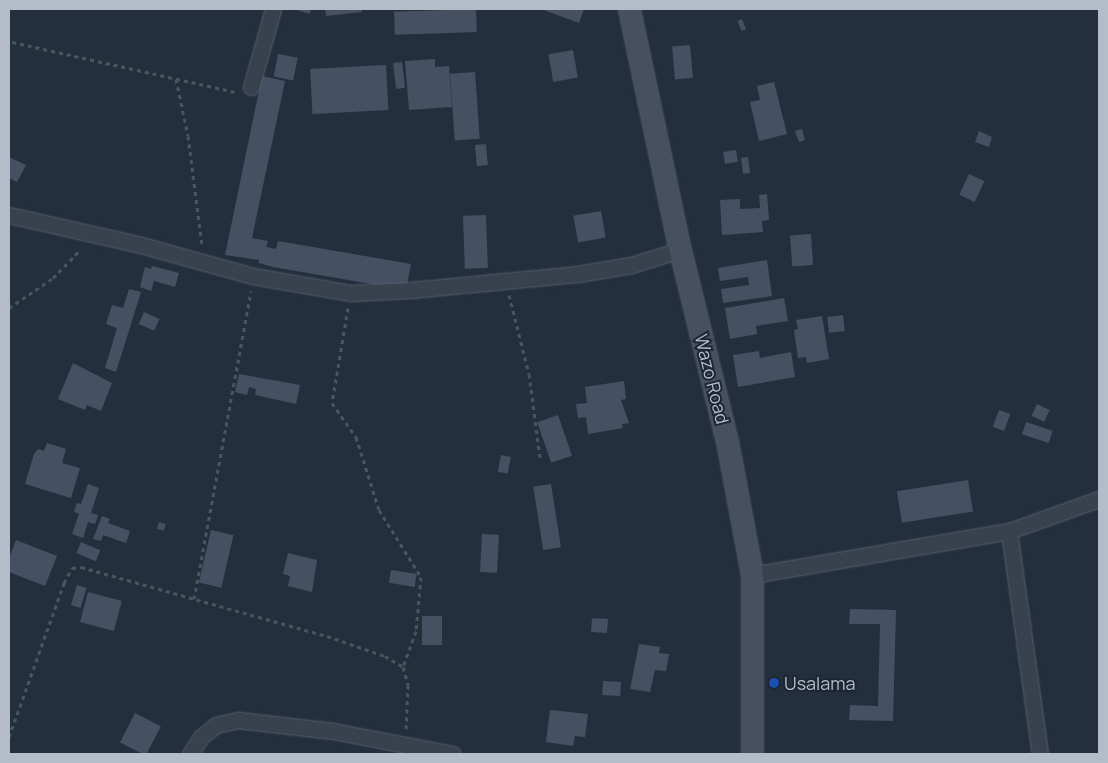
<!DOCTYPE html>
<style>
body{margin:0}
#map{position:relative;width:1108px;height:763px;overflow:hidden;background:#242f3e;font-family:Manrope,sans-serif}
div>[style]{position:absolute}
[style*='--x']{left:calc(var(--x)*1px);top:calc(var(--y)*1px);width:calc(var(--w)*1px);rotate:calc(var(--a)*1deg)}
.building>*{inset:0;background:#455162;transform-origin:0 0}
.path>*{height:3px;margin-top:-1.5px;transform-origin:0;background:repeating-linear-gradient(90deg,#44595c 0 4px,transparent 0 8px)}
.roads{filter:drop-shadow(0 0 1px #565f6c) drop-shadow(0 0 1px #565f6c)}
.minor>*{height:15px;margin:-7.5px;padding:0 7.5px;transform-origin:7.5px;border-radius:7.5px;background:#38414e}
.secondary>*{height:21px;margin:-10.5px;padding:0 10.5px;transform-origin:10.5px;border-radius:10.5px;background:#465061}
.dots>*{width:14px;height:14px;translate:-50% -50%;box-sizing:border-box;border:2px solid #1d2633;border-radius:50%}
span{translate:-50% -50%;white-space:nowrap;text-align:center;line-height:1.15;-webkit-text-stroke:4px #1d2633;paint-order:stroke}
.street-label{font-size:18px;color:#b4bcc9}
.poi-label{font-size:18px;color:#b4bcc9}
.left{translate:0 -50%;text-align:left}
.frame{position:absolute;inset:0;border:10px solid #b4bcc9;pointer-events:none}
</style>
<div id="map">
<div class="building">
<div style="clip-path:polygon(293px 9px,311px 9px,310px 14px)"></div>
<div style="clip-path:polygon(325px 9px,361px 9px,362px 12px,326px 16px)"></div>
<div style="left:476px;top:9px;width:23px;height:82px;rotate:88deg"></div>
<div style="clip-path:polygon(541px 9px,584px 9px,579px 23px)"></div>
<div style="left:742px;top:19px;width:11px;height:5px;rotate:68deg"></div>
<div style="left:690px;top:45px;width:33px;height:18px;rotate:85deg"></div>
<div style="left:573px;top:50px;width:28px;height:25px;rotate:80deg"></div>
<div style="left:278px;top:54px;width:20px;height:23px;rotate:11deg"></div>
<div style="clip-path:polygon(435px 59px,435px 67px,449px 66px,452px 107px,409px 110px,405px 61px)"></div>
<div style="left:402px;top:62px;width:26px;height:9px;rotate:83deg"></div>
<div style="left:386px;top:65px;width:45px;height:76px;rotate:87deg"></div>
<div style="left:475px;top:72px;width:67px;height:25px;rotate:86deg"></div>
<div style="clip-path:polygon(262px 76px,285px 81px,252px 238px,268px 241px,266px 247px,276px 249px,278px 241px,411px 264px,406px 290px,273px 267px,259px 263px,259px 260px,225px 255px)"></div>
<div style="clip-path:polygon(774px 82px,787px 134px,759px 141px,750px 102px,760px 100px,757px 86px)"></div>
<div style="clip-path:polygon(802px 129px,805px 140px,799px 142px,795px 131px)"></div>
<div style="clip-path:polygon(979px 131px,992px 137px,989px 147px,975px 142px)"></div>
<div style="left:486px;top:144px;width:21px;height:11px;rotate:85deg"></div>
<div style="left:736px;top:150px;width:12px;height:13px;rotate:81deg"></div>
<div style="clip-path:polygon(9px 157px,26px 165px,17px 182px,9px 178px)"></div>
<div style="left:748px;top:157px;width:16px;height:7px;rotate:83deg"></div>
<div style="left:969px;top:174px;width:17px;height:23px;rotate:25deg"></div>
<div style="clip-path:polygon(767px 194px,769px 220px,762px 221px,763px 232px,722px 235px,720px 200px,740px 199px,740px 209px,760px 208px,759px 195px)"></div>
<div style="left:601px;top:211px;width:27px;height:28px;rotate:80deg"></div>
<div style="left:486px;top:215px;width:53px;height:23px;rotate:88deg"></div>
<div style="left:811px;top:234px;width:31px;height:21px;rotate:86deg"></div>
<div style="clip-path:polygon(767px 260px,772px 296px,723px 303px,721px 289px,749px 285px,748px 277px,720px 281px,718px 268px)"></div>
<div style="clip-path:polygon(152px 266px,179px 273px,175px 287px,154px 281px,151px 291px,140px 287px,145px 267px,151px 269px)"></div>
<div style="clip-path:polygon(129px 289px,141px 292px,116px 372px,105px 368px,117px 328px,106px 324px,112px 305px,123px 308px)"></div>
<div style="clip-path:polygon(784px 298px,788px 321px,756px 326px,757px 334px,730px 339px,725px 308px)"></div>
<div style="left:144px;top:312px;width:17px;height:13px;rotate:24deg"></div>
<div style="left:843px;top:315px;width:16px;height:16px;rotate:83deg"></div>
<div style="clip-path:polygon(822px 316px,829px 359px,807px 363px,806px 357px,798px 358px,794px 330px,798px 329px,796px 320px)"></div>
<div style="clip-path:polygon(759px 351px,760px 358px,791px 352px,795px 377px,738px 387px,733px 355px)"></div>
<div style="clip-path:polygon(73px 363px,112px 383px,101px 411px,87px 405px,85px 410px,58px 399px)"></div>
<div style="clip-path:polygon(239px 374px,300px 385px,296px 404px,255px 395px,256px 389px,249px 387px,247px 395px,235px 392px)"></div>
<div style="clip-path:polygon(624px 381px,626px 399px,621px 400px,629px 423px,622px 424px,623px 428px,588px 434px,586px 417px,578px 418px,576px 404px,587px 403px,585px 387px)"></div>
<div style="left:1037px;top:404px;width:14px;height:13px;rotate:25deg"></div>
<div style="left:999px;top:410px;width:12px;height:18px;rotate:20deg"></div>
<div style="left:558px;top:415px;width:43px;height:22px;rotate:71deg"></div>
<div style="left:1026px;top:422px;width:28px;height:13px;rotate:18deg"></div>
<div style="clip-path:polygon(47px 443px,66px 449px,62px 463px,80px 468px,71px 498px,25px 484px,34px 454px,38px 449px,44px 451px)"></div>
<div style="left:501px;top:455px;width:10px;height:17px;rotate:11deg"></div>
<div style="left:968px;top:480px;width:32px;height:72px;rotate:81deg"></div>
<div style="clip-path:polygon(88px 484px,99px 488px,91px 513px,98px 515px,95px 524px,88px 522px,83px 538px,72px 534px,79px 514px,74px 512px,77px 503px,81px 504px)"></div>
<div style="left:551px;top:484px;width:64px;height:18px;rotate:81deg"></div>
<div style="clip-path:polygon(102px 516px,110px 519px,108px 523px,130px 531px,126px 543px,103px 535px,101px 541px,93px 539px)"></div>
<div style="left:159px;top:522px;width:7px;height:7px;rotate:16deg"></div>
<div style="left:211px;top:530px;width:23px;height:54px;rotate:13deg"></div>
<div style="left:482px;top:534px;width:17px;height:38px;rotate:3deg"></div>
<div style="clip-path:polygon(16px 540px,57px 556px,45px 586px,9px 572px,9px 559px)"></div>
<div style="left:81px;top:542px;width:21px;height:12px;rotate:23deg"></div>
<div style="clip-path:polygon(288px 553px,317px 560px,312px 592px,288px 586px,290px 576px,283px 574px)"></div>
<div style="left:391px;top:570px;width:26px;height:13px;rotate:9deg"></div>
<div style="left:77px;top:585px;width:10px;height:21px;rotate:17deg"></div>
<div style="left:88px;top:592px;width:35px;height:31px;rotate:15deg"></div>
<div style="clip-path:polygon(850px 609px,896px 610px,893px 721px,849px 720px,850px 705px,878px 706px,880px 624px,849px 624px)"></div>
<div style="left:422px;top:616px;width:20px;height:29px"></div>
<div style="left:592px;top:618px;width:16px;height:14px;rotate:4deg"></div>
<div style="clip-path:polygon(639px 644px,660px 647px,659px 653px,669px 654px,666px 671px,655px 670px,650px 692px,630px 689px)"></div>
<div style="left:603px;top:681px;width:18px;height:14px;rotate:3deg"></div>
<div style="clip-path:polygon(550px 710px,588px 714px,585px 737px,575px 736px,573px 746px,546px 742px)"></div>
<div style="left:135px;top:713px;width:29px;height:33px;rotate:27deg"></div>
</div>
<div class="path">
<div style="--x:12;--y:42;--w:230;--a:12.6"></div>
<div style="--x:176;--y:79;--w:58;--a:78.1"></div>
<div style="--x:188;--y:136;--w:111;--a:82.7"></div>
<div style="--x:509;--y:295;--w:81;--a:75.8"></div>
<div style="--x:529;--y:374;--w:84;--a:82.5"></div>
<div style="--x:9;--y:308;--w:53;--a:-34.3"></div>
<div style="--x:53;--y:278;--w:40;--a:-46"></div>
<div style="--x:348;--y:308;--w:96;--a:99.6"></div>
<div style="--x:332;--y:403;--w:42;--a:54.8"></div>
<div style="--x:356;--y:437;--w:77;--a:72.5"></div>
<div style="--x:379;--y:510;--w:79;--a:57.9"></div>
<div style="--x:421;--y:577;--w:54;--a:95.3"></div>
<div style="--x:416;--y:631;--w:38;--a:110"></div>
<div style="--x:194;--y:599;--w:313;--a:-79.5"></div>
<div style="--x:9;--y:737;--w:164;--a:-70.3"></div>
<div style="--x:64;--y:583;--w:17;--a:-62"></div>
<div style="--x:72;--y:568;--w:9;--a:-6"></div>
<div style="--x:81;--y:567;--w:255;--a:15.7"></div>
<div style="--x:327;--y:636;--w:61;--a:19"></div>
<div style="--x:385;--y:656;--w:21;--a:31"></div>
<div style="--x:403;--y:667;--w:19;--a:74"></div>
<div style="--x:408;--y:685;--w:46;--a:92.5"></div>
</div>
<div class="roads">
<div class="minor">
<div style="--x:251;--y:87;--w:81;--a:-74.2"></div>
<div style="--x:9;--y:215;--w:135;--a:12.8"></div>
<div style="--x:141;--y:245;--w:116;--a:15.5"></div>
<div style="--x:253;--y:276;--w:98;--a:9.9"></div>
<div style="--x:350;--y:293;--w:61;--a:-2.8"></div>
<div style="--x:411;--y:290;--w:168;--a:-5.5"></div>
<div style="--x:578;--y:274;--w:54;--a:-9.6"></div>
<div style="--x:631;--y:265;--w:51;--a:-17"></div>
<div style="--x:1009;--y:531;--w:225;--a:82.1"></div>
<div style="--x:752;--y:575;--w:261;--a:-9.7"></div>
<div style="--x:1009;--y:531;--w:96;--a:-19.6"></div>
<div style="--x:190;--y:754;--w:20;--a:-57"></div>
<div style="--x:201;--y:737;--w:19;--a:-39"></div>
<div style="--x:216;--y:725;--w:23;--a:-13"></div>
<div style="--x:238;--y:720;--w:96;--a:6.6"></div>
<div style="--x:333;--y:731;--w:122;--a:10.9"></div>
</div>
<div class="secondary">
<div style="--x:629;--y:9;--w:246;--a:78.1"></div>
<div style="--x:680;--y:250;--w:197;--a:76.2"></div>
<div style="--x:727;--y:441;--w:136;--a:79.4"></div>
<div style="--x:752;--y:575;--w:179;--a:90"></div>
</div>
</div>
<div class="dots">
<div style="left:774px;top:683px;background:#1a4fb4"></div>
</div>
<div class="street-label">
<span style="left:712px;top:379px;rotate:76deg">Wazo Road</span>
</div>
<div class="poi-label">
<span class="left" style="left:784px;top:683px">Usalama</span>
</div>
<div class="frame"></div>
</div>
